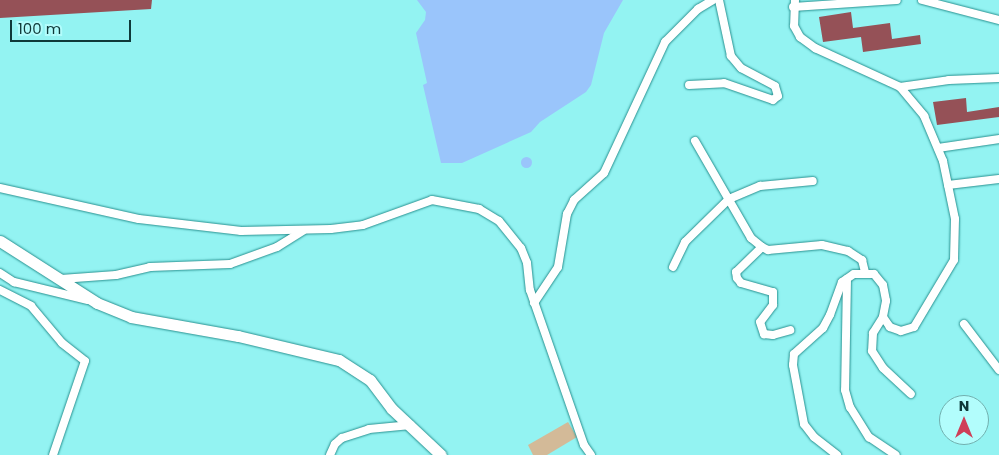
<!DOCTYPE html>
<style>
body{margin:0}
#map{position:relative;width:999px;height:455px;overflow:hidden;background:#93f3f2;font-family:Poppins,sans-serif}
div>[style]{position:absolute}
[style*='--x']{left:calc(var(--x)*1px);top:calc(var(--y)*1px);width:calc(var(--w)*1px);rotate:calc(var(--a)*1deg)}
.green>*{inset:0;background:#d3ba98}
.water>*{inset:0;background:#9ac5fb}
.round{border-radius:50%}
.building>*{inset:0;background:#955157}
.roads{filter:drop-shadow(0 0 1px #289190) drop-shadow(0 0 1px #289190)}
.street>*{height:8px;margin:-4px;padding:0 4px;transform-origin:4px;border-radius:4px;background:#fff}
.secondary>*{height:11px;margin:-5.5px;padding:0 5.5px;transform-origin:5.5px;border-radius:5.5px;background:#fff}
span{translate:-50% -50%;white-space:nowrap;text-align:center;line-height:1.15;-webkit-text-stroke:5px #b2fdfc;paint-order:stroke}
.north{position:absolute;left:939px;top:395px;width:50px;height:50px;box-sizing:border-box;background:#b2fdfc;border:1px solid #71afae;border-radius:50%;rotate:0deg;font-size:14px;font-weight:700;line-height:20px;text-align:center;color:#0f3939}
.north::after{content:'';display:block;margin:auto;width:18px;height:22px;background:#cf3f58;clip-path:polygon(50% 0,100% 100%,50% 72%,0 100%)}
.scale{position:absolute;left:10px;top:20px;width:121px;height:22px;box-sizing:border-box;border:2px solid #0f3939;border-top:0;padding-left:6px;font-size:15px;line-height:18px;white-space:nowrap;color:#0f3939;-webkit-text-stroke:4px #b2fdfc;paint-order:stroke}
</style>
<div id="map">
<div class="green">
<div style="clip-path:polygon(568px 422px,577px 437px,547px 455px,533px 455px,528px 445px)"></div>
</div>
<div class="water">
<div style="clip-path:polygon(417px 0,623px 0,604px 33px,591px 85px,586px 92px,540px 122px,531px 132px,462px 163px,441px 163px,423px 85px,427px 83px,416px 33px,425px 20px,426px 12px)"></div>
<div class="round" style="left:520.5px;top:156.5px;width:11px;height:11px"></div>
</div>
<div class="building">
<div style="clip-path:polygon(0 0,152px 0,151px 9px,0 18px)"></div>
<div style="clip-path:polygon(851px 12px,853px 28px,890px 23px,892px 39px,920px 35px,921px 44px,863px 52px,861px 37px,823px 42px,819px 17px)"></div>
<div style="clip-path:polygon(966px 98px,967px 112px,999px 107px,999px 117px,937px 125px,933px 102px)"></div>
</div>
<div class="roads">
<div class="street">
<div style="--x:795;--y:0;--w:26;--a:92"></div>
<div style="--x:794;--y:26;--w:13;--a:61"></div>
<div style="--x:800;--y:37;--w:19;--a:36"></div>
<div style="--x:815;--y:48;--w:94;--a:24.6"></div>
<div style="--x:900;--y:87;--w:38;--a:50"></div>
<div style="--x:924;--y:116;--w:49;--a:67.1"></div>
<div style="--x:943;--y:161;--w:59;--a:78.3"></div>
<div style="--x:955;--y:219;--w:41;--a:91.4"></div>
<div style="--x:954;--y:260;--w:78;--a:120.8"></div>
<div style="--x:914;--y:327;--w:14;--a:163"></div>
<div style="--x:901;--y:331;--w:12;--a:-160"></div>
<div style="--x:890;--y:327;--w:12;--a:-125"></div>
<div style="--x:922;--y:0;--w:80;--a:14.6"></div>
<div style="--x:793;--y:7;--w:104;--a:-3.9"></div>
<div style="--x:689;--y:85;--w:35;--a:-3"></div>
<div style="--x:724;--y:83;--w:52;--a:19.1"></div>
<div style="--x:773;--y:100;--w:6;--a:-39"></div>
<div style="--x:778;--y:96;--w:10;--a:-107"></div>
<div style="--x:775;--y:86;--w:38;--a:-152"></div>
<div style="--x:741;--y:68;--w:16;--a:-130"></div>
<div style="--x:731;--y:56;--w:57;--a:-102.1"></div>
<div style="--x:900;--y:87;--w:49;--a:-8.1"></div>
<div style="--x:949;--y:80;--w:50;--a:-2.3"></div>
<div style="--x:695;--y:141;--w:112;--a:60"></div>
<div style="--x:751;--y:238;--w:14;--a:39"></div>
<div style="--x:762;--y:247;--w:7;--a:27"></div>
<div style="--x:768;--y:250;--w:54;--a:-5.3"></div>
<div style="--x:822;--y:245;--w:27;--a:13"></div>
<div style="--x:848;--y:251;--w:17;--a:33"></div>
<div style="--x:862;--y:260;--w:12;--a:76"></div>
<div style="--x:938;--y:148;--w:62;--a:-8.4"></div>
<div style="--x:948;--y:185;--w:51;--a:-6.7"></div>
<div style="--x:0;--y:188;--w:142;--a:12.6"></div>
<div style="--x:139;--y:219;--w:103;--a:6.7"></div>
<div style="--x:241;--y:231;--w:90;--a:-1.3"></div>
<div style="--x:331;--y:229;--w:32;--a:-7"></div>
<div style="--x:363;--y:225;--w:73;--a:-19.9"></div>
<div style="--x:432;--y:200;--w:48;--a:10.8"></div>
<div style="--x:479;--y:209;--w:23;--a:31"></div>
<div style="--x:499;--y:221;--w:35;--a:51"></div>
<div style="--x:521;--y:248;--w:16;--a:68"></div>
<div style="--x:527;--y:263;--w:27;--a:84"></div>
<div style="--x:530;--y:290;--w:164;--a:70.8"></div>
<div style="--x:584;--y:445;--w:12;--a:55"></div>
<div style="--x:762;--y:247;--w:36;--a:136"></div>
<div style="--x:736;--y:272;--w:6;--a:81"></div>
<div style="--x:737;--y:278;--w:6;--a:51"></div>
<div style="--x:741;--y:283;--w:33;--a:16"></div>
<div style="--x:773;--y:292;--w:13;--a:90"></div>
<div style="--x:773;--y:305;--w:21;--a:127"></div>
<div style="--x:760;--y:322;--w:13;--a:72"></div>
<div style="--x:764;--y:334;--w:9;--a:6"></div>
<div style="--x:773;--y:335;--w:18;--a:-16"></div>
<div style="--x:673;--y:267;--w:28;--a:-64"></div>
<div style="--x:685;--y:242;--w:62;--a:-44.3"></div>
<div style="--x:729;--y:199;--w:34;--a:-23"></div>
<div style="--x:760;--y:186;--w:53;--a:-5.4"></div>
<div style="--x:0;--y:273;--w:17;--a:33"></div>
<div style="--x:14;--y:282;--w:76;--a:13.7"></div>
<div style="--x:61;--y:279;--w:55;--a:-4.2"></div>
<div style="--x:116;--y:275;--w:35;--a:-13"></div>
<div style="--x:150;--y:267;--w:80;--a:-2.1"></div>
<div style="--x:230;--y:264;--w:50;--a:-19.9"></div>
<div style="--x:277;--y:247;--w:31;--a:-32"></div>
<div style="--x:847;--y:279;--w:111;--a:91"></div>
<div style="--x:845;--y:390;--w:18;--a:74"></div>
<div style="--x:850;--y:407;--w:36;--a:58"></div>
<div style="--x:869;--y:437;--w:32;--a:34"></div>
<div style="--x:0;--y:290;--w:35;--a:27"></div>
<div style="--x:31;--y:306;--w:48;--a:50"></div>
<div style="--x:62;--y:343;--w:29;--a:38"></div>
<div style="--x:85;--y:361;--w:99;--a:108.8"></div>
<div style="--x:534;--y:303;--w:43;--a:-56.3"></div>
<div style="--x:558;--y:267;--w:54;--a:-80.4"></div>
<div style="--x:567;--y:214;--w:16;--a:-63"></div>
<div style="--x:574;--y:200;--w:40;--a:-42"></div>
<div style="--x:604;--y:173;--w:145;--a:-65"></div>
<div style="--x:665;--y:42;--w:47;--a:-45"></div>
<div style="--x:698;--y:9;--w:17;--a:-31"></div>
<div style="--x:964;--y:324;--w:58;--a:52.7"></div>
<div style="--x:330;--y:455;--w:12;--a:-66"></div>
<div style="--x:335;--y:444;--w:9;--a:-41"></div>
<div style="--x:342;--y:438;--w:28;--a:-18"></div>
<div style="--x:369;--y:429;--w:42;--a:-5.4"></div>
<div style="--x:837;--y:455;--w:29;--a:-142"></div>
<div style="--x:814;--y:437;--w:16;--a:-128"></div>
<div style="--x:804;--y:424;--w:60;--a:-100.6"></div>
<div style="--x:793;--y:365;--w:11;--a:-85"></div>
<div style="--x:794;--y:354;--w:39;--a:-42"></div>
<div style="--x:823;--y:328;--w:15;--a:-62"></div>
<div style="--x:830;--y:315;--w:35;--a:-70"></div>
<div style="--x:842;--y:282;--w:14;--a:-34"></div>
<div style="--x:854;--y:274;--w:20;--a:0"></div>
<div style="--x:874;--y:274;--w:14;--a:51"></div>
<div style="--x:883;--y:285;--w:16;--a:79"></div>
<div style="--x:886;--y:301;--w:16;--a:101"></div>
<div style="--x:883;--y:317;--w:19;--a:122"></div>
<div style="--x:873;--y:333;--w:18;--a:93"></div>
<div style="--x:872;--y:351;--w:20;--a:57"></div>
<div style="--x:883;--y:368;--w:38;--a:43"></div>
</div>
<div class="secondary">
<div style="--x:0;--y:241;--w:115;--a:32.6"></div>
<div style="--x:97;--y:303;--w:37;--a:22"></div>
<div style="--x:131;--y:317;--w:109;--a:10.1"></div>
<div style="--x:238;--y:336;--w:104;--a:13.4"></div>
<div style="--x:339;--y:360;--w:37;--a:33"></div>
<div style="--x:370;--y:380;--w:36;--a:53"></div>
<div style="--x:392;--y:409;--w:67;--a:43.2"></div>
</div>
</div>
<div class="north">N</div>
<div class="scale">100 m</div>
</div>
